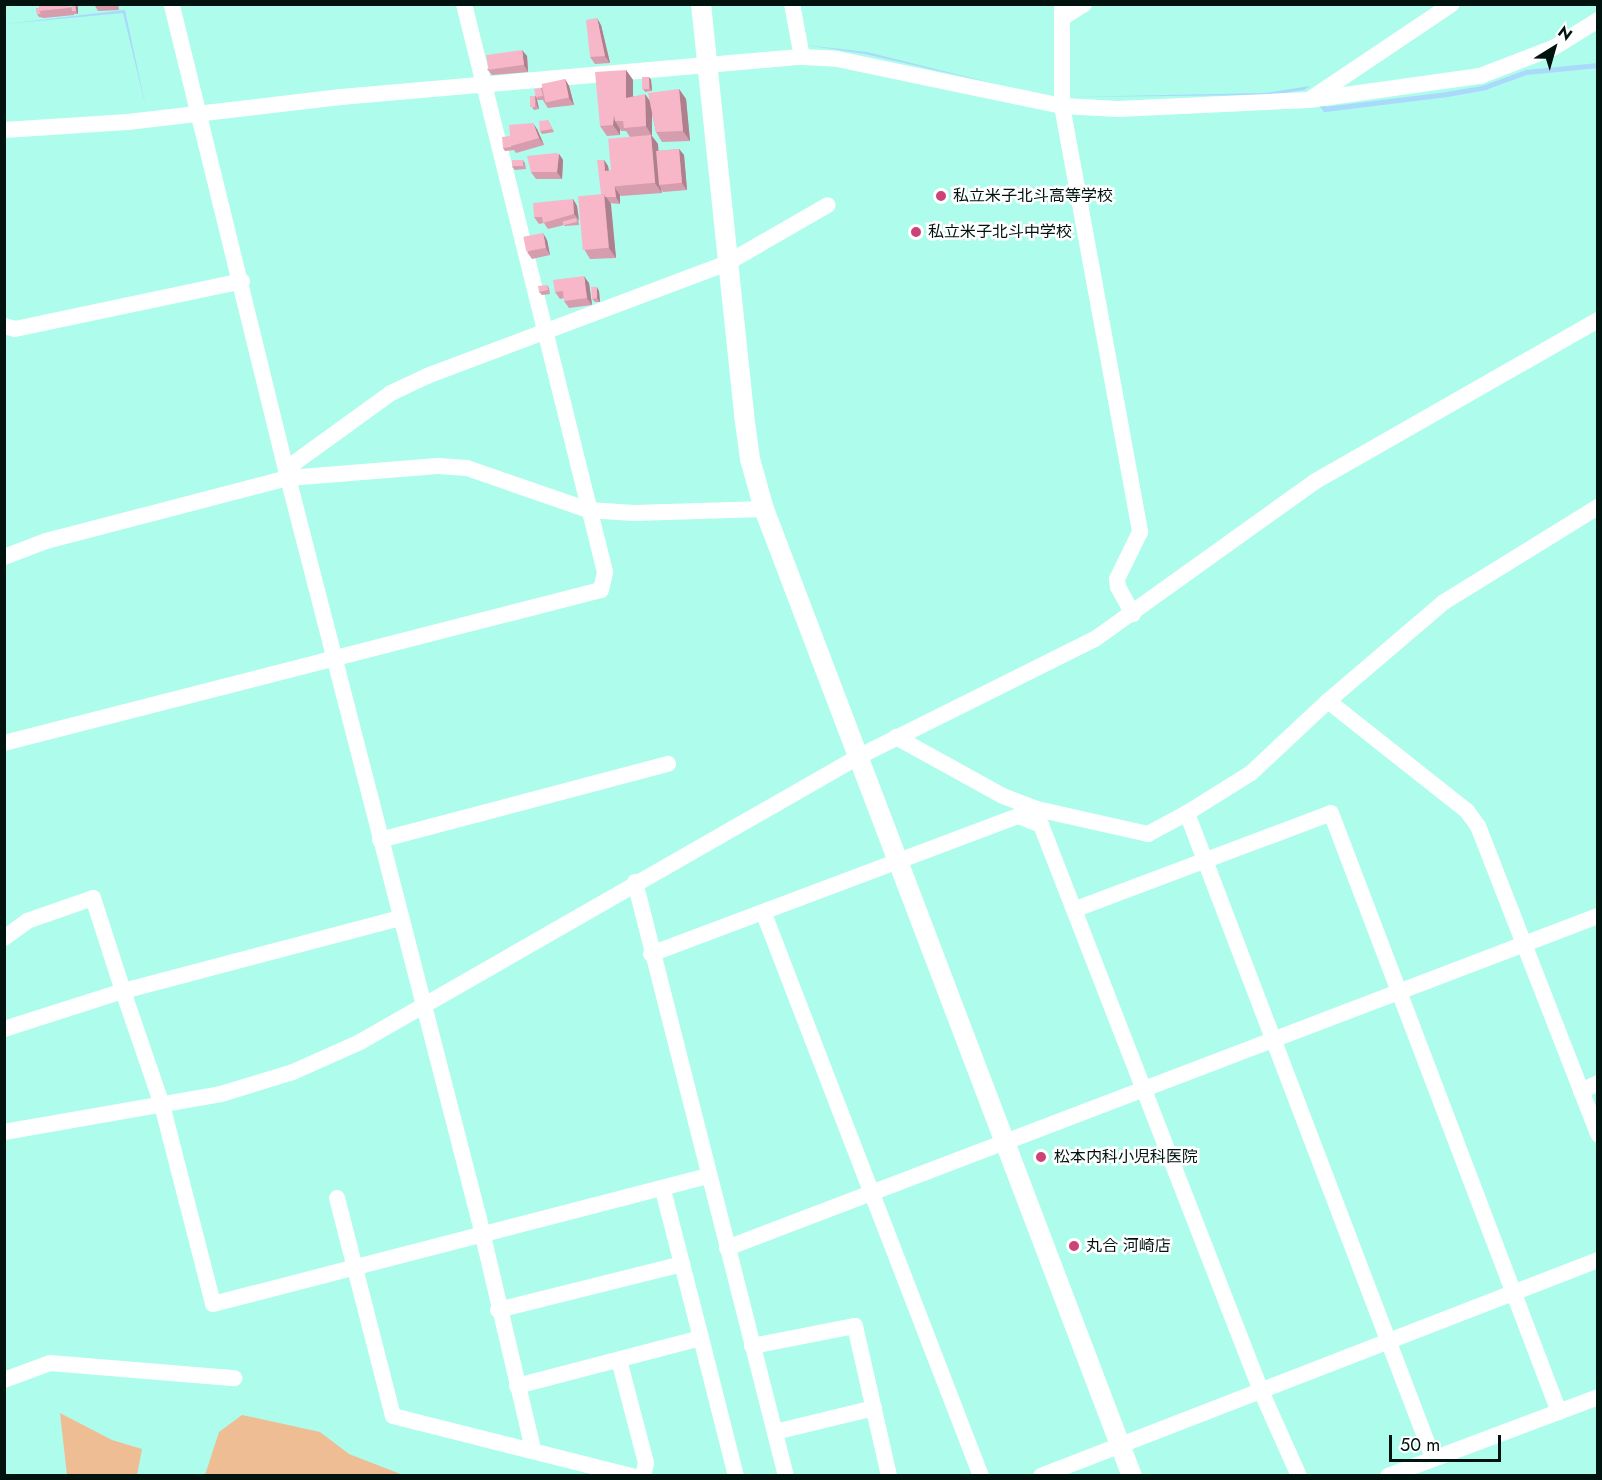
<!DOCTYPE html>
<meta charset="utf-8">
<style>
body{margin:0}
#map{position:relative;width:1602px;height:1480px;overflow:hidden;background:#aefcec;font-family:Jost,"Noto Sans JP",sans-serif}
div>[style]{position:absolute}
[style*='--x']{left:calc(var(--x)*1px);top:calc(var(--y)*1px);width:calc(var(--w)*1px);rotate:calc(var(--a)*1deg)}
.green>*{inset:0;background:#efbd94}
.water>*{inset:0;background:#aad9fc}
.stream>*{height:4.5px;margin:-2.25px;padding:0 2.25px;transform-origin:2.25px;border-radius:2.25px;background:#aad9fc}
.minor>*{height:16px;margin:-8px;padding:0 8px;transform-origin:8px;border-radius:8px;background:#fff}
.tertiary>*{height:20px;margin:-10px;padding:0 10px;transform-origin:10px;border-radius:10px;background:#fff}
.wall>*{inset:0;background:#d59dad}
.shaded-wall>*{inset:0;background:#ae808d}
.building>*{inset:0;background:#f8b7c9;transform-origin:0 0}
.dots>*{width:16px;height:16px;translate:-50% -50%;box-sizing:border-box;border:3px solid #fff;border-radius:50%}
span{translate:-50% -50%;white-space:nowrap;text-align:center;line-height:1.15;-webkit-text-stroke:5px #fff;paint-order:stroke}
.poi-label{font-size:16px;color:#00130f}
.left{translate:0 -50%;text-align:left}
.frame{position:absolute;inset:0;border:6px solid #00130f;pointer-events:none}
.north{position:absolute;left:1524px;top:18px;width:60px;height:60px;-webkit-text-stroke:4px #fff;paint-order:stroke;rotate:37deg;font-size:16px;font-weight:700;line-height:24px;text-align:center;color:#00130f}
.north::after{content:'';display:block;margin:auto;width:21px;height:27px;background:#00130f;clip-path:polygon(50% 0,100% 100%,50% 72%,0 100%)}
.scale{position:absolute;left:1389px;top:1435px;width:112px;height:27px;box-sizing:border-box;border:3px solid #00130f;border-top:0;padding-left:8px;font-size:18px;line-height:21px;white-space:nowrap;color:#00130f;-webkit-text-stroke:4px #fff;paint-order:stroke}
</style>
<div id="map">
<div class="green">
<div style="clip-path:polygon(60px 1413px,112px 1440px,142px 1449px,137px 1475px,67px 1475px)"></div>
<div style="clip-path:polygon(242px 1415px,320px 1432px,349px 1454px,403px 1475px,205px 1475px,219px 1432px)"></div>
</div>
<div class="water">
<div style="clip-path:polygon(125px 10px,146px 108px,123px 13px,5px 24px)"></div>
<div style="clip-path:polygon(805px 45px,867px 52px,1000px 85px,865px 54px)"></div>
<div style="clip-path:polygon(1310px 86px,1304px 90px,1270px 95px,1068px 97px,1265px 93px)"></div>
</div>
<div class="stream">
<div style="--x:1321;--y:104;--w:6;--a:51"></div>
<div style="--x:1325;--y:109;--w:123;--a:-7"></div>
<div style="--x:1447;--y:94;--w:39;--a:-10"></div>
<div style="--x:1485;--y:87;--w:44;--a:-20.1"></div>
<div style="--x:1526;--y:72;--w:72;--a:-5.6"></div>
</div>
<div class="minor">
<div style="--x:792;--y:4;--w:54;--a:79.3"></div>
<div style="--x:1062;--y:4;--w:102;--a:90"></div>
<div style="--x:1062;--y:106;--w:433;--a:79.6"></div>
<div style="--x:1140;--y:532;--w:52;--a:116.1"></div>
<div style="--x:1117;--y:579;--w:8;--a:83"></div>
<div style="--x:1118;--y:587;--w:31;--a:61"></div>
<div style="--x:1062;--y:18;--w:26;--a:-32"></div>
<div style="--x:1309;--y:100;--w:172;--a:-33.9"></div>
<div style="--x:4;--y:130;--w:124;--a:-3.7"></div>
<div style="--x:128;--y:122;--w:214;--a:-6.7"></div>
<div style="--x:341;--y:97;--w:463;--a:-5"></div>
<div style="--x:802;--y:57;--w:35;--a:3"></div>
<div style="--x:837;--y:59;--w:230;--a:11.8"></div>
<div style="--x:1062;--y:106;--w:56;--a:3.1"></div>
<div style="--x:1118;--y:109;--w:191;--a:-2.7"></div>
<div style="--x:1309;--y:100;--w:173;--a:-8"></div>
<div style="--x:1480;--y:76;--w:78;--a:-21"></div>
<div style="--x:1553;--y:48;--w:53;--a:-31.9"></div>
<div style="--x:4;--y:326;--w:11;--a:15"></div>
<div style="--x:15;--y:329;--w:232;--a:-11.9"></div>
<div style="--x:286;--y:469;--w:130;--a:-35.9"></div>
<div style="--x:391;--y:393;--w:40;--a:-25"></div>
<div style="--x:427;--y:376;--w:321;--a:-20.6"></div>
<div style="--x:727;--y:263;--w:116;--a:-29.9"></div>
<div style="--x:4;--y:557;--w:45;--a:-20.9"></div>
<div style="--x:46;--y:541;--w:250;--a:-14.6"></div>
<div style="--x:288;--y:478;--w:488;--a:-103.8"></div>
<div style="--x:1328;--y:701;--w:153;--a:-40.5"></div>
<div style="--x:1444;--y:602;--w:181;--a:-31.7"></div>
<div style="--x:896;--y:737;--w:122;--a:28.9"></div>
<div style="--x:1003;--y:796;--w:36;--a:21"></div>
<div style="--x:4;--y:743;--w:616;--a:-14.37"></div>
<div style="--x:601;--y:590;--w:18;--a:-77"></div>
<div style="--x:605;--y:572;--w:585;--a:-103.94"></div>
<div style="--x:1031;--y:821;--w:13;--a:-63"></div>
<div style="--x:1037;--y:809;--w:114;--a:12.7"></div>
<div style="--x:1148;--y:834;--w:44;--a:-28.3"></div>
<div style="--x:380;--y:840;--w:298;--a:-14.8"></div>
<div style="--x:635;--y:882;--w:613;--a:75.74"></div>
<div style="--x:1076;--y:909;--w:272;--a:-20.6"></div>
<div style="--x:1331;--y:813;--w:641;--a:69.16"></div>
<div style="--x:764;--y:914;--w:602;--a:68.89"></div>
<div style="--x:400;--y:918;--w:286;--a:165.2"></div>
<div style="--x:123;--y:991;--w:120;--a:71.1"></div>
<div style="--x:162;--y:1105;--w:205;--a:75.6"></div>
<div style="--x:213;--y:1304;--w:511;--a:-14.5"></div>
<div style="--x:4;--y:938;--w:29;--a:-36"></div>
<div style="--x:27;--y:921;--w:70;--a:-19.2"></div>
<div style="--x:93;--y:898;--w:98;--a:72.1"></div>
<div style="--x:123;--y:991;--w:125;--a:162.3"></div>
<div style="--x:651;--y:954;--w:393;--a:-20.6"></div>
<div style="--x:1019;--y:816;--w:24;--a:22"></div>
<div style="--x:1041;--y:825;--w:607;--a:68.76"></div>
<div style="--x:1261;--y:1391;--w:93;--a:65.9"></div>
<div style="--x:1581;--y:1091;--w:19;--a:-25"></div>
<div style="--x:4;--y:1132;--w:220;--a:-9.9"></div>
<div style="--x:221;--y:1094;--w:75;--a:-17"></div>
<div style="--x:293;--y:1072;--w:73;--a:-24.1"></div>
<div style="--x:360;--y:1042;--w:574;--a:-29.78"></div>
<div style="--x:858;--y:757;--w:265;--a:-26.5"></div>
<div style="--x:1095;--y:639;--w:269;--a:-35.6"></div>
<div style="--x:1314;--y:482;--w:327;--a:-29.7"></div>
<div style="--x:663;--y:1190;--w:153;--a:75.6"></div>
<div style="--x:337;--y:1198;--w:225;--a:75.6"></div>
<div style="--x:393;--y:1416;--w:246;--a:14.1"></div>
<div style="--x:727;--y:1248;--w:932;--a:-20.87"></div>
<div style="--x:498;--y:1310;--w:190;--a:-14"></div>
<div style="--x:752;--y:1346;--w:105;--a:-11"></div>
<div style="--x:855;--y:1326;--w:154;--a:77.2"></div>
<div style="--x:619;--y:1360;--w:106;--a:75.3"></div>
<div style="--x:646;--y:1463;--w:13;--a:103"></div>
<div style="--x:4;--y:1380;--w:49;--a:-20.3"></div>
<div style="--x:50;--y:1363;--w:185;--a:4.7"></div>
<div style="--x:517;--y:1386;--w:190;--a:-14.6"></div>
<div style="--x:701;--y:1338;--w:142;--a:75.8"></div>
<div style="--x:775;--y:1432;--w:102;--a:-13.6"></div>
<div style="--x:533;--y:1449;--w:236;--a:-103.2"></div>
<div style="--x:479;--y:1219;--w:765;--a:-104.45"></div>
<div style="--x:288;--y:478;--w:150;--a:-4.6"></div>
<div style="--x:438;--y:466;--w:29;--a:4"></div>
<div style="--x:467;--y:468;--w:128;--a:19.1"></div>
<div style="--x:588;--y:510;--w:46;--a:3.7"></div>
<div style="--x:634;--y:513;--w:130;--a:-1.8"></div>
<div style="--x:1433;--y:1458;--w:690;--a:-110.88"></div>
<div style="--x:1187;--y:813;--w:75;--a:-32"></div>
<div style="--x:1251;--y:773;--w:105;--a:-43.1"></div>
<div style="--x:1328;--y:701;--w:98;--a:38.4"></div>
<div style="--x:1405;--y:762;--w:79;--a:38.3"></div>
<div style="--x:1467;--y:811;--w:19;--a:54"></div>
<div style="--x:1478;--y:826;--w:331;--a:68.7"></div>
<div style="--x:1041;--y:1476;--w:597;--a:-21.2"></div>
<div style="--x:1388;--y:1476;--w:224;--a:-20.6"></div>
</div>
<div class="tertiary">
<div style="--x:701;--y:4;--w:413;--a:84"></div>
<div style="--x:744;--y:415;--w:44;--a:82.2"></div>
<div style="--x:750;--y:459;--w:52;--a:74.4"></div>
<div style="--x:764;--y:509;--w:1035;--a:69.17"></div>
</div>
<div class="wall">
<div style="clip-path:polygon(94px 4px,118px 4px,119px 10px,98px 11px)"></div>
<div style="clip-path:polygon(78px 7px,78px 14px,74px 14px,74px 15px,44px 18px,39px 17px,37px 14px,36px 8px)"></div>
<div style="clip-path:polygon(601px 25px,610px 63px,595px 64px,590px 57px)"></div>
<div style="clip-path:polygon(527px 56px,528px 72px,492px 75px,487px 69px)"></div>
<div style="clip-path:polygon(626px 70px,633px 80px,633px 96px,649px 100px,679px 89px,686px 99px,690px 141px,662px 142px,656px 132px,652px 114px,652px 136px,658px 144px,658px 151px,679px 149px,684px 155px,687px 190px,663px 192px,661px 189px,662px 193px,621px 196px,620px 195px,620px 204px,610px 203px,616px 258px,590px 259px,584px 249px,601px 194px,604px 160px,608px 166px,609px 171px,612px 170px,630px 137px,626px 131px,621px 131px,620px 129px,620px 135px,607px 136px,600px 126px)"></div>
<div style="clip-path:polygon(649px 77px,651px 80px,652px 91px,645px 92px,643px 89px)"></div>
<div style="clip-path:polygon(565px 79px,569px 86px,574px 105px,548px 108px,544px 102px,543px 100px,537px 100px,539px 109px,534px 110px,532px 107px,535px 96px,541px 88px)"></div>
<div style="clip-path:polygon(548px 120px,554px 132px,542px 134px,540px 131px)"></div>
<div style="clip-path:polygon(537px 129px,544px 145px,516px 153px,514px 150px,505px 151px,503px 148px,510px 136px)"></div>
<div style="clip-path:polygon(559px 154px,563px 160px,562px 179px,536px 179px,531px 172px)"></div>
<div style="clip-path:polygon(523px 160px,525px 163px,526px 169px,515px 170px,512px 167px)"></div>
<div style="clip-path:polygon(573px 199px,577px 206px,579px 225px,565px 226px,564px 225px,548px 229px,544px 223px,539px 224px,534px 217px)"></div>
<div style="clip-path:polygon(547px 240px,550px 255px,532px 259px,527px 252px)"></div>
<div style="clip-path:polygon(589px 283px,592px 305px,569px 308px,564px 301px,564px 298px,560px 299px,555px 292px)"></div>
<div style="clip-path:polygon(547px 285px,549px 288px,550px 294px,542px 295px,539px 292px)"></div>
<div style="clip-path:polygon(599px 291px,600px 302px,595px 302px,592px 299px)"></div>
</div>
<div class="shaded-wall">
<div style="clip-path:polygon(75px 4px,78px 7px,78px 14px,76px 11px)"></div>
<div style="clip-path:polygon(597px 18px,601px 25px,610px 63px,605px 56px)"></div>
<div style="clip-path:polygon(522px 50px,527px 56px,528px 72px,524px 65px)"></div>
<div style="clip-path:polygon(626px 70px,633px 80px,633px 108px,626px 98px)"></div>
<div style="clip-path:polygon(649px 77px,651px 80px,652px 91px,650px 88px)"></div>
<div style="clip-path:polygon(565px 79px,569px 86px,574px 105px,569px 98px)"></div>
<div style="clip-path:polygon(679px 89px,686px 99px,690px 141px,683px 131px)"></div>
<div style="clip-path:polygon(645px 94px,652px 104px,652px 136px,646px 126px)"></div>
<div style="clip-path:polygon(535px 96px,537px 100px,539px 109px,537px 106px)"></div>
<div style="clip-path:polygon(614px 115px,615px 121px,620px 129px,620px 135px,613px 125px)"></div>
<div style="clip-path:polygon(533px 123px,537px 129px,544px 145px,539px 138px)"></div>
<div style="clip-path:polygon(651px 135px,658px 144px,661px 185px,659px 185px,661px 189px,662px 193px,655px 183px)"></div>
<div style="clip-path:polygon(679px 149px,684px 155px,687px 190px,682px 183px)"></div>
<div style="clip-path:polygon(559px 154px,563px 160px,562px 179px,557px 172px)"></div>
<div style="clip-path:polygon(604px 160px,608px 166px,610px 178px,605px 171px)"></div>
<div style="clip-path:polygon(615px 188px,620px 195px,620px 204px,616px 197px)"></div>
<div style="clip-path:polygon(604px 194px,611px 204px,616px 258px,609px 248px)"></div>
<div style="clip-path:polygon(573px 199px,577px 206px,579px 220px,574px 214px)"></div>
<div style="clip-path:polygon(543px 233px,547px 240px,550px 255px,546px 248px)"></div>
<div style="clip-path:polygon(584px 276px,589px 283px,592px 305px,587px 298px)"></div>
<div style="clip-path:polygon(597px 287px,599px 291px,600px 302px,597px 298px)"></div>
</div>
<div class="building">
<div style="clip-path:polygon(39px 4px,69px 4px,69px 8px,39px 11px)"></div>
<div style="clip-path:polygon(71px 4px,75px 4px,76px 11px,72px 11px)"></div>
<div style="clip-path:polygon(36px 8px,39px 8px,39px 11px,41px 14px,37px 14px)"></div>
<div style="clip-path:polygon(597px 18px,605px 56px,590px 57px,586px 20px)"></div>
<div style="left:522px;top:50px;width:15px;height:36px;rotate:82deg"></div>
<div style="clip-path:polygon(626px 70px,626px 98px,645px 94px,646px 126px,624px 128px,623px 121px,615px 121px,614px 115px,613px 125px,600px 126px,595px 72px)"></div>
<div style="left:642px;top:77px;width:7px;height:12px"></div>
<div style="left:565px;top:79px;width:19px;height:24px;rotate:78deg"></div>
<div style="clip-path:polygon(541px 88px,543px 96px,536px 97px,534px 89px)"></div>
<div style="clip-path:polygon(679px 89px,683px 131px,656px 132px,648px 93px)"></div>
<div style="left:530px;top:96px;width:5px;height:11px"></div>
<div style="clip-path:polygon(548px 120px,552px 129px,540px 131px,539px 121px)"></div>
<div style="clip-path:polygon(533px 123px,539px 138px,511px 146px,509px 125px)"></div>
<div style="left:651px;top:135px;width:48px;height:43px;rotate:85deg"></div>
<div style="clip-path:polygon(511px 136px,511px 147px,503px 148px,502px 137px)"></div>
<div style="left:679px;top:149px;width:34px;height:23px;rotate:85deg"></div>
<div style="clip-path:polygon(556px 153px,559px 154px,557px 172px,531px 172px,527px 156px)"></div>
<div style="left:523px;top:160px;width:6px;height:11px;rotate:90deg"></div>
<div style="clip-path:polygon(597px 160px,604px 160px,605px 171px,612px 170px,616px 197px,605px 197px,604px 194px,601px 194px)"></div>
<div style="left:604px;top:194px;width:54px;height:26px;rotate:85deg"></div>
<div style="clip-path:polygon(573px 199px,574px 214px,543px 223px,542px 217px,534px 217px,533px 203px)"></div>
<div style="left:576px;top:218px;width:4px;height:14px;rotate:76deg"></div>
<div style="left:543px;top:233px;width:15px;height:20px;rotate:79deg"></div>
<div style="clip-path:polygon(584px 276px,587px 298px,564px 301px,563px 291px,555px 292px,553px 280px)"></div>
<div style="clip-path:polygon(547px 285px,548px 290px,539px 292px,538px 286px)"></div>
<div style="clip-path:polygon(591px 287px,597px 287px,597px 298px,592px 299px)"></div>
</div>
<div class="dots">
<div style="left:941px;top:196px;background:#cd4278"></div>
<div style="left:916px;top:232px;background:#cd4278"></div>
<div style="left:1041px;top:1157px;background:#cd4278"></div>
<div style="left:1074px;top:1246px;background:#cd4278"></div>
</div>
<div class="poi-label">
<span class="left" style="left:953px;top:196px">私立米子北斗高等学校</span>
<span class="left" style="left:928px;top:232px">私立米子北斗中学校</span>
<span class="left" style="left:1054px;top:1157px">松本内科小児科医院</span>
<span class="left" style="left:1086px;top:1246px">丸合 河崎店</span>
</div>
<div class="frame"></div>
<div class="north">N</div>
<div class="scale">50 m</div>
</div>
